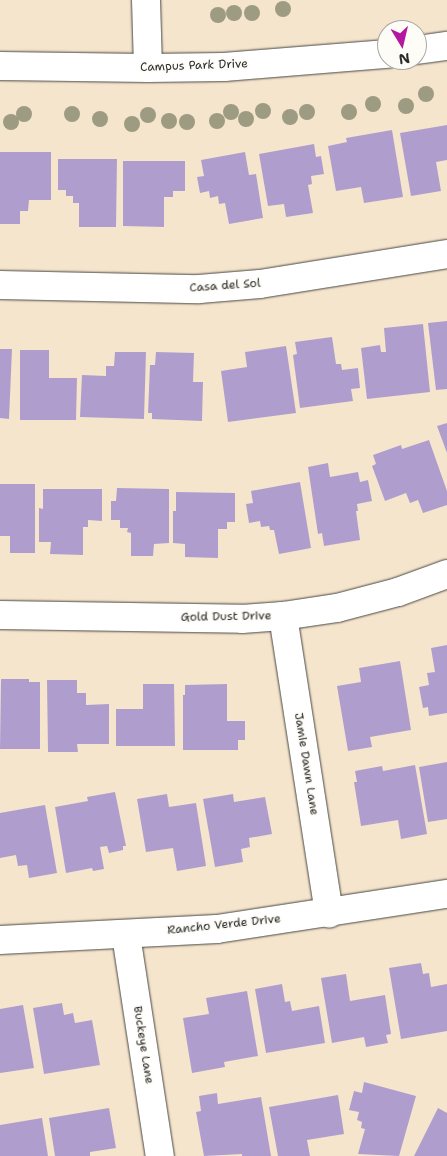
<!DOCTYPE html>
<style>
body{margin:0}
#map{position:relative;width:447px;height:1156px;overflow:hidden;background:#f5e5cd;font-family:"Shantell Sans",sans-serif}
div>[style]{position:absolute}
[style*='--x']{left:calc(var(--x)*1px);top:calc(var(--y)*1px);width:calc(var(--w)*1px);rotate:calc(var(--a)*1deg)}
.building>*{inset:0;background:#af9ecd}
.roads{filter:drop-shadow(0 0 1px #494743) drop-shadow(0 0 1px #494743)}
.minor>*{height:28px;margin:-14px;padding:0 14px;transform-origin:14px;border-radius:14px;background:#fff}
.tertiary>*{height:28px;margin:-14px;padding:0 14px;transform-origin:14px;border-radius:14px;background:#fff}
.trees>*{width:16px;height:16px;margin:-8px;border-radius:50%;background:#9d9b82}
span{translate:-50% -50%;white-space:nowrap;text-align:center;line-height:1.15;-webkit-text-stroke:4px #fdfcf7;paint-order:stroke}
.street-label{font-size:12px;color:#2b2b2b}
.north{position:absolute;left:377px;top:20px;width:50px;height:50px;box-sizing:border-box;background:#fdfcf7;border:1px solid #a9a8a5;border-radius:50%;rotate:171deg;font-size:14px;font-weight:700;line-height:20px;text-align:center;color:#2b2b2b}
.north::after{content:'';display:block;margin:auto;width:18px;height:22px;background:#b5179e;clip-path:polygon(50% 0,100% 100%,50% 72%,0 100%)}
</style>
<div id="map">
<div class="building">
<div style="clip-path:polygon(447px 125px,447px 160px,436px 162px,441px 191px,411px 196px,400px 133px)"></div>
<div style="clip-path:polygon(392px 130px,403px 197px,364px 203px,361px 187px,336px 191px,328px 146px,347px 142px,346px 138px)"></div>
<div style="clip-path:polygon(314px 144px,316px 157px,321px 156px,324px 174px,311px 176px,312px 184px,308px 185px,313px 213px,286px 217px,284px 204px,268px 206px,259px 154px)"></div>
<div style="clip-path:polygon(0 152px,51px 152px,51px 200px,29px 200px,28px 211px,20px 211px,20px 224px,0 224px)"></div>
<div style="clip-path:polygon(245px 152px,249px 175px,256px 174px,263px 218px,229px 224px,225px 203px,219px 204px,218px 196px,210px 198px,209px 191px,200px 193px,197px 177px,204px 176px,201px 160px)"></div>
<div style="clip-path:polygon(58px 159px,117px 159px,116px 227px,79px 227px,79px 203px,73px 203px,73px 196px,66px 196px,66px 190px,58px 190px)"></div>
<div style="clip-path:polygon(123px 161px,185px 161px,185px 191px,173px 191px,173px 197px,164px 197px,164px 227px,123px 226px)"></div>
<div style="clip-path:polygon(447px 321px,447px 389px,436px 390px,428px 323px)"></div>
<div style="clip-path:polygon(423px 324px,430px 392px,367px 399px,361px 348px,380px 345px,381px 352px,386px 352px,384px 328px)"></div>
<div style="clip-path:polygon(332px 337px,336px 364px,341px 364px,342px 370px,358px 368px,360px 388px,351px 389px,353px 401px,300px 408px,293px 355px,297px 354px,295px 342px)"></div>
<div style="clip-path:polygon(286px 346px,296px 413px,228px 422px,221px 371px,247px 367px,245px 352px)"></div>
<div style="clip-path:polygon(0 349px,12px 349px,9px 419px,0 418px)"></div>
<div style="clip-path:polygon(20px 350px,49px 350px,49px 378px,77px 378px,76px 420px,20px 420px)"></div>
<div style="clip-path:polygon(115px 352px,146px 352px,144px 419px,80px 417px,82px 375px,106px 376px,106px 366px,114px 366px)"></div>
<div style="clip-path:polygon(156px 352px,194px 353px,193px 382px,203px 382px,202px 421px,152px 419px,152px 413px,148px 413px,150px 365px,155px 365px)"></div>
<div style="clip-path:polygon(447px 423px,447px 453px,437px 426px)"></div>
<div style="clip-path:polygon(429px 440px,447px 491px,447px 505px,423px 513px,418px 500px,410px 503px,406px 493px,385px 501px,372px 466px,376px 464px,373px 455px,401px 445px,402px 449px)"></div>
<div style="clip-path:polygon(328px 463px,330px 477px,358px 472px,360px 482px,368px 480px,372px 501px,357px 504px,358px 511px,356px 511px,360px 540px,324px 546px,322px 533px,318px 534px,308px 467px)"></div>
<div style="clip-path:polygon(300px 482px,311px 548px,279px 554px,274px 530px,270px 530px,269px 526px,261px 527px,260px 521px,249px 523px,246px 504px,253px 503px,251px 491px)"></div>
<div style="clip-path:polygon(0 484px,35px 484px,35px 553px,10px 553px,10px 536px,0 536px)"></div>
<div style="clip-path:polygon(117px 488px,169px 489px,169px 543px,154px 544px,153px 556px,131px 556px,131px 533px,127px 532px,128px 528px,120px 528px,120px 520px,111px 520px,111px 501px,116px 501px)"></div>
<div style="clip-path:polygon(43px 489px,102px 489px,102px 521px,88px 520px,88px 527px,83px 527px,83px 555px,50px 554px,51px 542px,39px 542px,39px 508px,43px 509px)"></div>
<div style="clip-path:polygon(176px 492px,235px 493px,235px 522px,227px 522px,227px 529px,218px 529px,218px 558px,185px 557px,185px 544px,173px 543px,173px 511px,176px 511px)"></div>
<div style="clip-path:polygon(447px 645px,447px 713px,429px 716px,428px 707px,423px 708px,419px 687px,429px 685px,427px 673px,435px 672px,431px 648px)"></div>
<div style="clip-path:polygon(400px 661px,411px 730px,370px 737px,372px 747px,348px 751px,337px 686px,361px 682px,359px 668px)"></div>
<div style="clip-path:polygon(1px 679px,29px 679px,29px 682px,40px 682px,40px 749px,0 749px)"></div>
<div style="clip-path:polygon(47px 680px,77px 680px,77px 693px,86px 693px,86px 705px,109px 704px,109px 744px,77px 744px,78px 752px,48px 752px)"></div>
<div style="clip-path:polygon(143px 684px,174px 684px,175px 746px,116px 746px,116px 709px,143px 709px)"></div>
<div style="clip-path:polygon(227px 684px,227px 721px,245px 721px,245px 740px,238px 740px,238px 750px,183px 750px,183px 695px,185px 695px,185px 685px)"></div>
<div style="clip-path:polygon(447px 762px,447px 819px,428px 822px,419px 767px)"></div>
<div style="clip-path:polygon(415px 765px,427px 834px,401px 839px,398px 820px,361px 826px,354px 782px,357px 782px,355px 771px,382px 766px,383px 771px)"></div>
<div style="clip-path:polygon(115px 792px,126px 846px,123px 846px,123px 850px,109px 853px,107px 846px,100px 847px,104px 869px,93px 871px,92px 868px,66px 873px,55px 807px,88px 801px,87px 797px)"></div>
<div style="clip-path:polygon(167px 794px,169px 807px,196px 803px,206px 866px,177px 871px,173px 848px,146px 852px,137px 799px)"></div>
<div style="clip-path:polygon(233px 794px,234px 802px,265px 797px,272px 834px,249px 838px,250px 847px,241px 849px,243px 862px,215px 867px,203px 799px)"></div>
<div style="clip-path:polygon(45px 805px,57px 873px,29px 878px,27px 865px,18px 866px,16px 855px,0 858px,0 813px)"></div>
<div style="clip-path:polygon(421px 963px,423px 974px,429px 973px,431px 987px,447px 984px,447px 1031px,401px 1039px,389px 968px)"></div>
<div style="clip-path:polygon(346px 974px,350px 1001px,385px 995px,391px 1034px,386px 1035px,388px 1043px,366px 1047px,364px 1037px,332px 1043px,321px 978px)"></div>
<div style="clip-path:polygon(282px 984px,285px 1002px,290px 1001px,292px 1011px,319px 1006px,325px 1043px,266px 1053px,255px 989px)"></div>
<div style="clip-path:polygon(247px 991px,258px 1056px,224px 1062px,225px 1067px,192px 1073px,183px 1018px,209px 1014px,206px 998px)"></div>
<div style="clip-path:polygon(62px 1003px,64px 1015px,73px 1013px,75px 1023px,92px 1020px,100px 1065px,44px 1074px,33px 1008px)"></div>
<div style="clip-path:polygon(23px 1005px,34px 1068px,0 1073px,0 1009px)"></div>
<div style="clip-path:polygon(364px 1082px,416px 1096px,399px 1156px,358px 1154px,365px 1129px,361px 1128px,362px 1122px,357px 1120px,359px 1112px,349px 1110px,354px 1091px,362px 1093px)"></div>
<div style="clip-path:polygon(217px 1093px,218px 1104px,261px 1097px,271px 1156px,242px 1156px,242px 1154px,204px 1156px,196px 1112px,201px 1111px,199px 1096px)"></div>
<div style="clip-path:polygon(338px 1095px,344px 1134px,307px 1140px,310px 1156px,278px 1156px,269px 1107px)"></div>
<div style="clip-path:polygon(109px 1108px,116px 1148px,90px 1152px,90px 1156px,55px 1156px,49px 1118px)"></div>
<div style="clip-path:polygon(438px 1108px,447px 1113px,447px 1156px,414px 1156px)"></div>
<div style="clip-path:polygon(42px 1118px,48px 1156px,0 1156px,0 1125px)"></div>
</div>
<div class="roads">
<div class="minor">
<div style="--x:146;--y:0;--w:68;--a:88.3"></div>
<div style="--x:0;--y:285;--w:199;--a:1.2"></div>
<div style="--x:199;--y:289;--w:61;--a:-4.7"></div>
<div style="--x:260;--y:284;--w:189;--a:-9.1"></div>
<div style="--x:0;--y:615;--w:242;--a:0.9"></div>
<div style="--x:242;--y:619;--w:41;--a:-4.2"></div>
<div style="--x:283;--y:616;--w:55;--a:-8.4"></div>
<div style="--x:337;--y:608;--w:63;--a:-14.7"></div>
<div style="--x:398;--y:592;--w:52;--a:-20.2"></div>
<div style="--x:283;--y:616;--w:301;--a:81.2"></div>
<div style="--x:126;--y:935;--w:224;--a:81.3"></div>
<div style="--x:0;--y:940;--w:217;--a:-2.9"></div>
<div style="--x:217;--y:929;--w:233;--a:-8.7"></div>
</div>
<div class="tertiary">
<div style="--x:417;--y:50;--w:30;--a:-8"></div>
<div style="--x:0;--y:66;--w:148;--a:0.8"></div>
<div style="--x:148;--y:68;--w:76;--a:-0.8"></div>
<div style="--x:224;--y:67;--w:164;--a:-4.6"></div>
</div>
</div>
<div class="trees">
<div style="left:283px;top:9px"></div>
<div style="left:234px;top:13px"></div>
<div style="left:252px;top:13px"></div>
<div style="left:218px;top:15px"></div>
<div style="left:426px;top:94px"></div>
<div style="left:373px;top:104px"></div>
<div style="left:406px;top:106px"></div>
<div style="left:263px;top:111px"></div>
<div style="left:231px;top:112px"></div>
<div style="left:307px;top:112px"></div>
<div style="left:349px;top:112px"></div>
<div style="left:24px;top:114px"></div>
<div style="left:72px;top:114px"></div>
<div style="left:148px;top:115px"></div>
<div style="left:290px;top:117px"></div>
<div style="left:100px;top:119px"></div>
<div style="left:246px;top:119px"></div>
<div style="left:169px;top:121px"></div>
<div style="left:217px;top:121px"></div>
<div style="left:11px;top:122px"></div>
<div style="left:187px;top:122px"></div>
<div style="left:132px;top:124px"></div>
</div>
<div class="street-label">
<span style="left:194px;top:66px;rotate:-2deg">Campus Park Drive</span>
<span style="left:225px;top:286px;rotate:-4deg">Casa del Sol</span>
<span style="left:226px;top:617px;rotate:-1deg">Gold Dust Drive</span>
<span style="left:306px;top:764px;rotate:81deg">Jamie Dawn Lane</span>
<span style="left:224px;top:925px;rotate:-6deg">Rancho Verde Drive</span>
<span style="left:143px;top:1045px;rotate:81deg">Buckeye Lane</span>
</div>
<div class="north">N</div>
</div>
